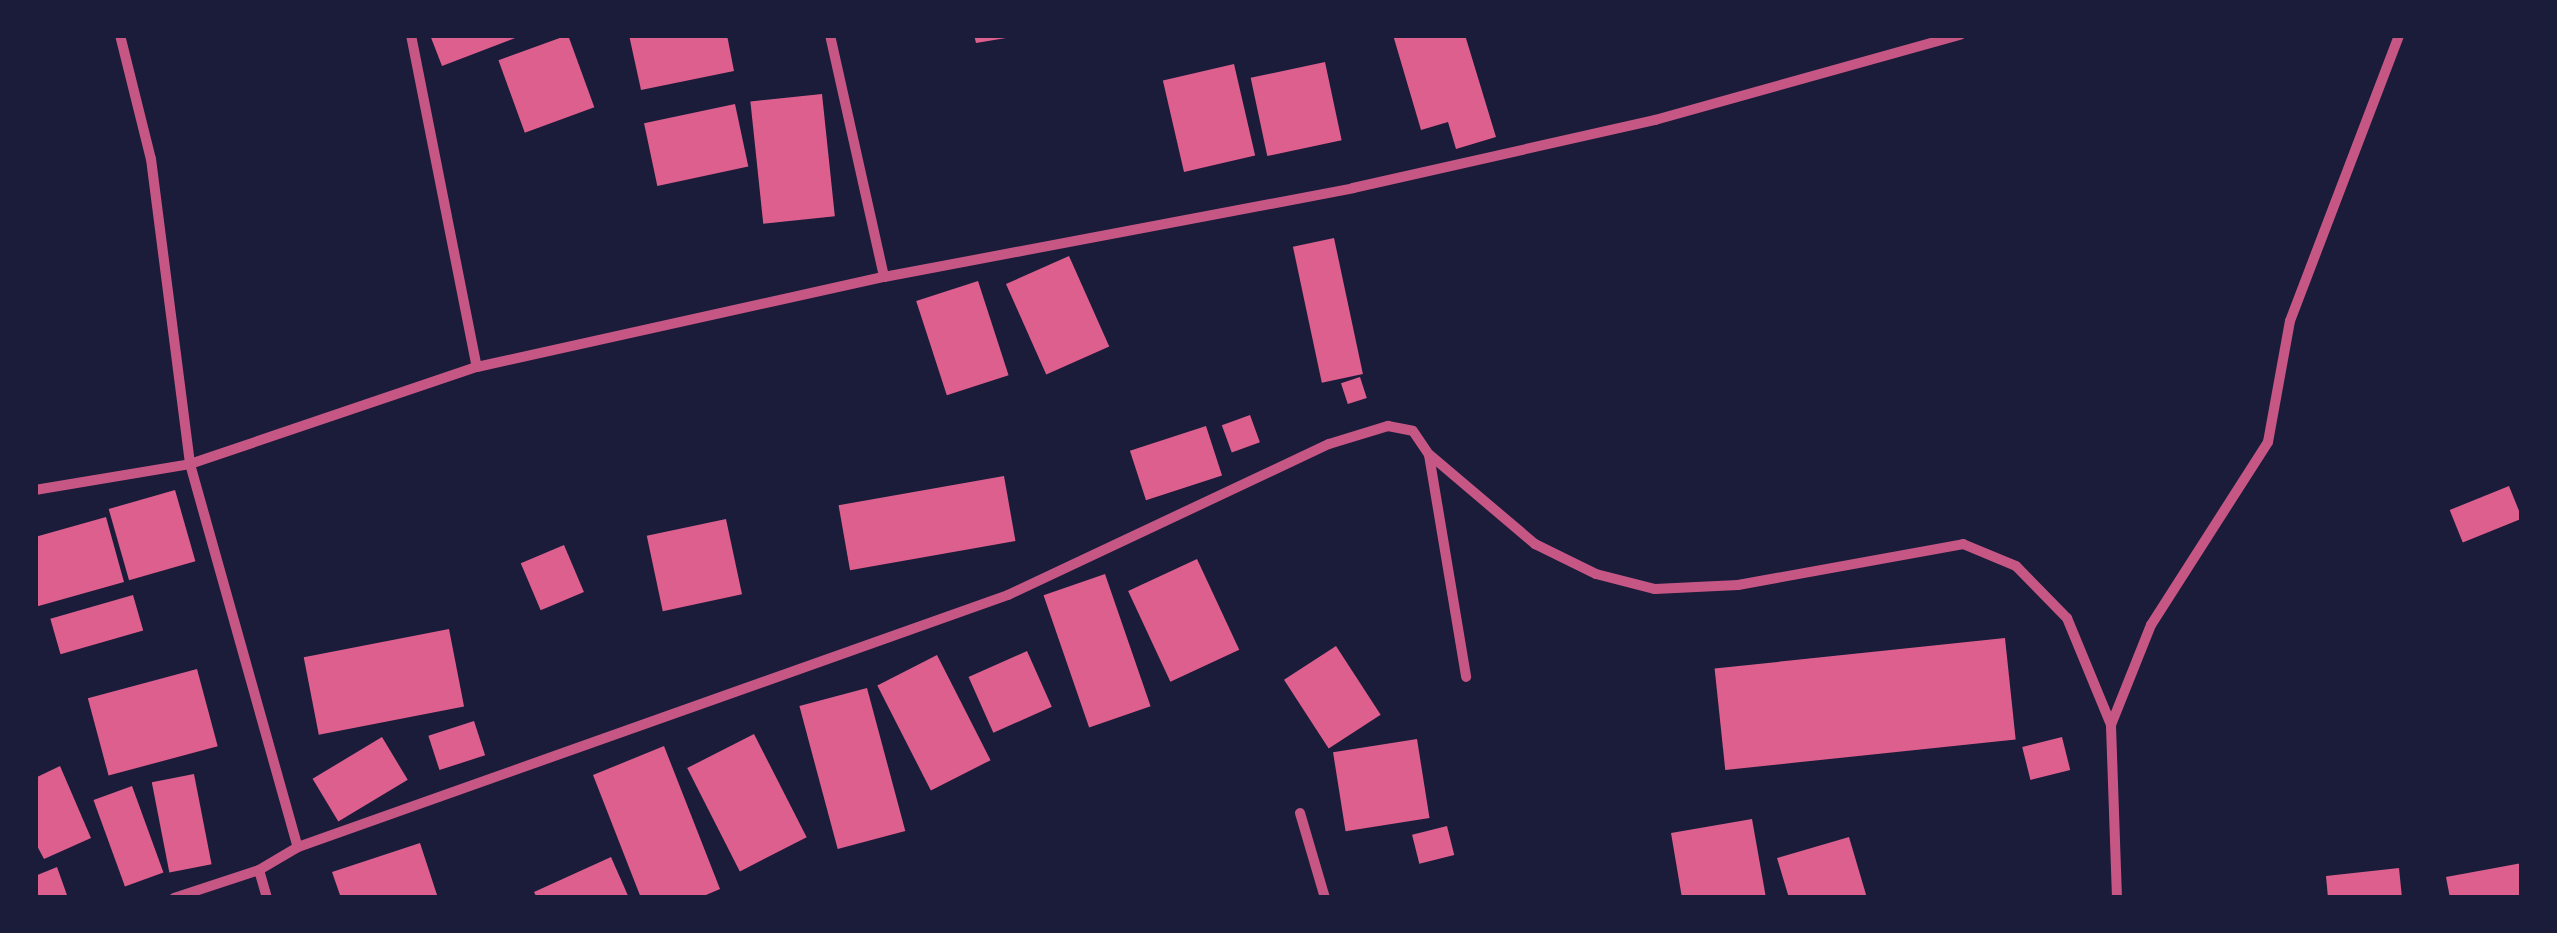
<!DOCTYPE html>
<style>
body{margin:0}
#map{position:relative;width:2557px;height:933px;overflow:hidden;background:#1b1b3a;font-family:"DM Sans",sans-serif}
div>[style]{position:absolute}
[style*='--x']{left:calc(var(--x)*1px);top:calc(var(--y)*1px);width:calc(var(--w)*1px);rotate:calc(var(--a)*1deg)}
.building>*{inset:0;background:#dd5f8e;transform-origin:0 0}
.minor>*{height:10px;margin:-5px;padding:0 5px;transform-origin:5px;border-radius:5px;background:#c65784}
span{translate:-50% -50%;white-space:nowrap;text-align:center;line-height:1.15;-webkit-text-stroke:9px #1b1b3a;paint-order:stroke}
.frame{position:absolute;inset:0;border:38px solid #1b1b3a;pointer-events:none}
</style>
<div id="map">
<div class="building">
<div style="clip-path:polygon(430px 35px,523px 35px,442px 66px)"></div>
<div style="left:568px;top:35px;width:77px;height:74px;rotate:70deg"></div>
<div style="clip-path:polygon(629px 35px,727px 35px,734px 71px,641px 90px)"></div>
<div style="clip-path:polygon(974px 35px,1012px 35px,1012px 37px,976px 43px)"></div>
<div style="clip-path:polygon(1393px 35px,1465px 35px,1496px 137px,1456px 149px,1448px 122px,1421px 130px)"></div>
<div style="left:1325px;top:62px;width:80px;height:76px;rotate:78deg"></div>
<div style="left:1234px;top:64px;width:94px;height:73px;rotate:77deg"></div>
<div style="left:822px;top:94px;width:123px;height:72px;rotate:84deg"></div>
<div style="left:735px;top:104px;width:64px;height:93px;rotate:78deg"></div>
<div style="left:1334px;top:238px;width:139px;height:42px;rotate:78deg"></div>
<div style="left:1069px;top:256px;width:99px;height:69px;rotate:66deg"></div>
<div style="left:978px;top:281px;width:99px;height:65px;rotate:72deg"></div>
<div style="left:1360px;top:377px;width:22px;height:20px;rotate:72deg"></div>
<div style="left:1250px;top:415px;width:29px;height:30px;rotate:70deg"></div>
<div style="left:1206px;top:426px;width:52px;height:80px;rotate:72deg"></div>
<div style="left:1004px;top:476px;width:66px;height:168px;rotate:80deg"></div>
<div style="left:2509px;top:486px;width:35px;height:64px;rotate:68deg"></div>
<div style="left:175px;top:490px;width:74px;height:69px;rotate:74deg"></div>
<div style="clip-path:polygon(106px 517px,124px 582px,35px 607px,35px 537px)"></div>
<div style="left:726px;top:519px;width:77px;height:81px;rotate:78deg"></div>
<div style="left:564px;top:545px;width:51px;height:47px;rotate:67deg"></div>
<div style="left:1197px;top:559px;width:100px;height:76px;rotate:65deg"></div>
<div style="left:1105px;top:574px;width:140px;height:65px;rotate:71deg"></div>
<div style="left:133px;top:595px;width:37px;height:86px;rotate:74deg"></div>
<div style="left:449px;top:629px;width:79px;height:148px;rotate:79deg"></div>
<div style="left:2005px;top:638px;width:102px;height:292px;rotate:84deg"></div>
<div style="left:1336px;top:646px;width:82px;height:62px;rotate:57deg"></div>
<div style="left:1027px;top:651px;width:61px;height:64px;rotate:66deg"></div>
<div style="left:937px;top:655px;width:118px;height:67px;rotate:63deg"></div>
<div style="left:197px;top:669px;width:80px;height:113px;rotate:75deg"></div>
<div style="left:867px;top:688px;width:148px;height:70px;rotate:75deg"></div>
<div style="left:474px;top:721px;width:36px;height:48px;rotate:72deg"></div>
<div style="left:754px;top:734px;width:116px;height:75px;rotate:63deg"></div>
<div style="left:382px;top:737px;width:50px;height:81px;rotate:59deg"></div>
<div style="left:2062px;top:737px;width:34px;height:41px;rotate:76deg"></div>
<div style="left:1417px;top:739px;width:80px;height:85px;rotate:81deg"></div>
<div style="clip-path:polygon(664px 746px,720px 889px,699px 898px,641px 898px,593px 775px)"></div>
<div style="clip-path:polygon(60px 766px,91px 838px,44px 859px,35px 842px,35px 778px)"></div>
<div style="left:194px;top:774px;width:92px;height:43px;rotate:79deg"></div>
<div style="left:132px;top:786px;width:92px;height:41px;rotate:70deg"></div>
<div style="clip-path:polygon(1752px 819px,1766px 898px,1682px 898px,1671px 833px)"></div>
<div style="left:1447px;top:826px;width:30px;height:36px;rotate:76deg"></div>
<div style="clip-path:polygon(1849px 837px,1867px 898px,1789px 898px,1777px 858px)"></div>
<div style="clip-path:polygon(420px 843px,438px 898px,341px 898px,332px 872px)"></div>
<div style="clip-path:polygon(611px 857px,629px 898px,537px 898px,534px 892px)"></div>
<div style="clip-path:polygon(2522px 863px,2522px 898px,2450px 898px,2446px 877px)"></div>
<div style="clip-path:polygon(57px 867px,68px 898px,35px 898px,35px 876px)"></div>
<div style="clip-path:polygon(2399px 868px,2402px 898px,2328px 898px,2326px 876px)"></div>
</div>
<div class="minor">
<div style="--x:120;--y:35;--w:128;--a:76"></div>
<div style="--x:151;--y:159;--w:307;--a:82.7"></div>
<div style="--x:190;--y:464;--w:398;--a:74.3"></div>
<div style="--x:411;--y:35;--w:338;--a:78.8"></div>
<div style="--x:830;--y:35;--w:248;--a:77.4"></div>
<div style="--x:1430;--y:455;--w:138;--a:40.3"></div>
<div style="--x:1535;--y:544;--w:68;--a:26.2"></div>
<div style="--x:1596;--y:574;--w:61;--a:14.3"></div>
<div style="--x:1655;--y:589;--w:83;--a:-2.8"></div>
<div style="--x:1738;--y:585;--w:229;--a:-10.3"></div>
<div style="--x:1963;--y:544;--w:57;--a:22.5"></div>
<div style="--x:2016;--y:566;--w:73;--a:45.6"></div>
<div style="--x:2067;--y:618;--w:116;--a:67.6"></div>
<div style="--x:35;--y:490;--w:157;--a:-9.5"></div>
<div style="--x:190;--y:464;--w:303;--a:-18.7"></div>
<div style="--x:477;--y:367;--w:417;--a:-12.5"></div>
<div style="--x:884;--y:277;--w:477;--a:-10.7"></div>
<div style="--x:1353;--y:188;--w:310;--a:-12.7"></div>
<div style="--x:1655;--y:120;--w:317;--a:-15.6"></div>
<div style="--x:1300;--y:813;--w:89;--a:73.6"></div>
<div style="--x:259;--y:870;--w:29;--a:74"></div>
<div style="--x:174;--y:898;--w:89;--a:-18.2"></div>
<div style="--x:259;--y:870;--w:45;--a:-30.5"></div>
<div style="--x:298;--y:847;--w:753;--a:-19.54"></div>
<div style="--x:1008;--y:595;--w:355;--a:-25.2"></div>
<div style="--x:1329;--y:444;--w:62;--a:-17"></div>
<div style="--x:1388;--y:426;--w:25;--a:11"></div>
<div style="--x:1413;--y:431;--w:29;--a:56"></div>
<div style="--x:1429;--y:455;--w:225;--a:80.5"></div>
<div style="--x:2117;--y:898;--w:173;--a:-92"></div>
<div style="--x:2111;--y:725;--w:108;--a:-68.2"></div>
<div style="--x:2151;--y:625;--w:217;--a:-57.4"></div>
<div style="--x:2268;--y:442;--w:123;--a:-79.7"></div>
<div style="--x:2290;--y:321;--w:306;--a:-69.1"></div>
</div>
<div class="frame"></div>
</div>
